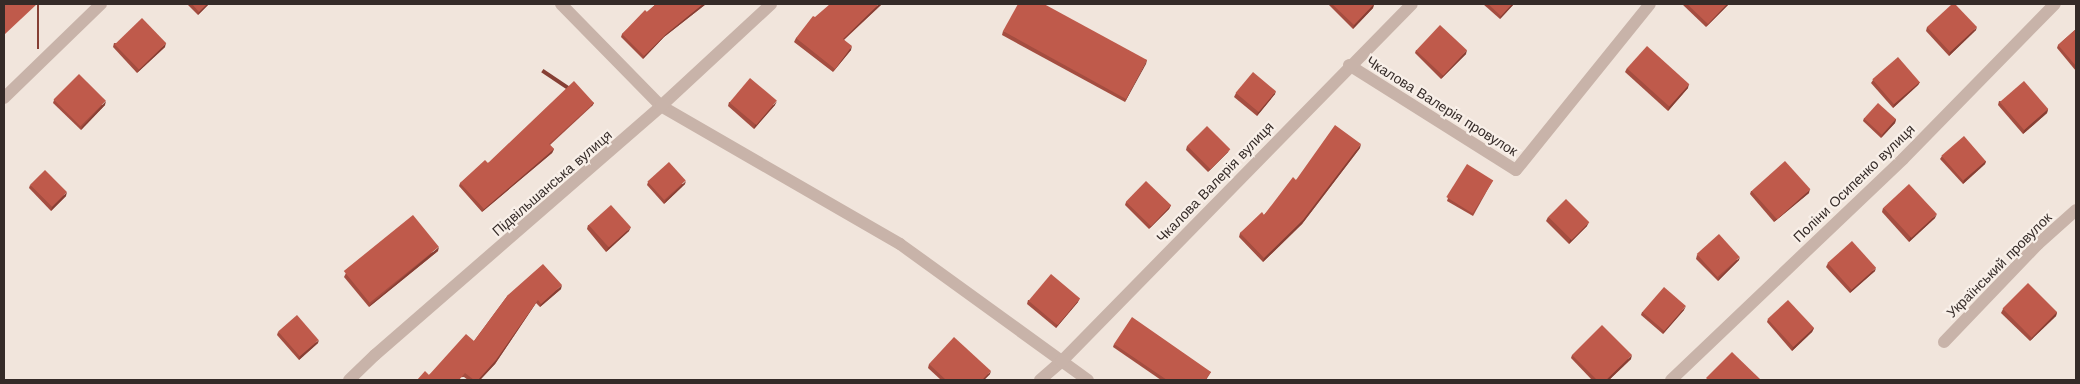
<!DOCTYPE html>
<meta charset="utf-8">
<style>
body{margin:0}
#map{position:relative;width:2080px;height:384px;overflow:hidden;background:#f1e5dc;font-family:"Work Sans",sans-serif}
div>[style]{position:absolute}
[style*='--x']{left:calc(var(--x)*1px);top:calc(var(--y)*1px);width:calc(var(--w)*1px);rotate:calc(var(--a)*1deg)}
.lane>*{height:12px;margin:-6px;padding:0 6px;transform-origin:6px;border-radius:6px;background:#c8b3a9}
.street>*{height:12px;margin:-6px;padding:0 6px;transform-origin:6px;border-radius:6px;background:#c8b3a9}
.wall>*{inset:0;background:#a44d40}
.shaded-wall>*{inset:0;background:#863f34;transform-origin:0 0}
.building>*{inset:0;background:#bf5a4b;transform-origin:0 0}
span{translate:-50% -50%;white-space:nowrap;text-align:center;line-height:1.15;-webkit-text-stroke:4.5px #f8efe8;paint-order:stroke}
.street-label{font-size:14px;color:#352b28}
.frame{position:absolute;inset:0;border:5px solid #352b28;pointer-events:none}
</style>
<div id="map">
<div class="lane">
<div style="--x:1349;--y:65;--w:197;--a:32.2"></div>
<div style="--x:1516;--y:170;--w:213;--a:-51.1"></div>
</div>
<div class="street">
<div style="--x:561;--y:4;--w:143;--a:45.6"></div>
<div style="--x:661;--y:106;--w:276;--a:30"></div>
<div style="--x:900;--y:244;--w:232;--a:35.9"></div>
<div style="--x:4;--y:98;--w:135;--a:-44.1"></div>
<div style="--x:1944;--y:342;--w:136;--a:-46.2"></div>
<div style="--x:2038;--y:244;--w:51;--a:-41.8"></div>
<div style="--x:349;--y:380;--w:36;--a:-44"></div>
<div style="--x:375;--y:355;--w:379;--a:-41"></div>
<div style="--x:661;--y:106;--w:150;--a:-42.8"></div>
<div style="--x:1040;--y:380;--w:28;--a:-41"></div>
<div style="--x:1061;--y:362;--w:501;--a:-45.57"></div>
<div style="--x:1671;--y:380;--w:320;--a:-43.6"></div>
<div style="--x:1903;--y:159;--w:217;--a:-45.6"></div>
</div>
<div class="wall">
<div style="clip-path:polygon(187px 4px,209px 4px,198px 15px)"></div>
<div style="clip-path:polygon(656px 4px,706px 4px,664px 37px,643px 59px,621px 37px,622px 34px)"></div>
<div style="clip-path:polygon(882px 4px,844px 40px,851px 50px,833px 72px,794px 42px,796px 38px)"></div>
<div style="clip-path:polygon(1328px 4px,1374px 4px,1373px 8px,1353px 29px)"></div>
<div style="clip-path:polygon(1483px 4px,1514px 4px,1500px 19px)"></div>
<div style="clip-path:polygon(1682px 4px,1729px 4px,1706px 27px)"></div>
<div style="clip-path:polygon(1927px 27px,1976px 30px,1949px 56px,1926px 31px)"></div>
<div style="clip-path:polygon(2076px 29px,2076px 71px,2057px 48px,2058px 45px)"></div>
<div style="clip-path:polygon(1003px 31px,1147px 60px,1125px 102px,1002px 35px)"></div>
<div style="clip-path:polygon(114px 43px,165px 47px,137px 73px,113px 47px)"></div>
<div style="clip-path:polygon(1416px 50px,1466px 54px,1441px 79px,1415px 53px)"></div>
<div style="clip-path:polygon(1627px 68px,1688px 88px,1668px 111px,1625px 72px)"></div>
<div style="clip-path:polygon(1873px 80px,1920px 82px,1918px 85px,1893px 108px,1871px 83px)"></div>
<div style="clip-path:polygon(1236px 93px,1275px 94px,1257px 116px,1234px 97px)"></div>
<div style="clip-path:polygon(54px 100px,105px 105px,81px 130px,53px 103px)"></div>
<div style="clip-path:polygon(1999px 101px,2048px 109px,2047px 113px,2023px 134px,1998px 105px)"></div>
<div style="clip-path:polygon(729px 102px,775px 105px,754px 129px,728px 106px)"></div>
<div style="clip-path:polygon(594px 103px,592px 106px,550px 145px,554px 149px,552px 153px,482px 212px,459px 186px,460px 183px,488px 163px)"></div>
<div style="clip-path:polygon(1864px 118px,1896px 119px,1895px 123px,1881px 138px,1863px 121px)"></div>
<div style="clip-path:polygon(1187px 146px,1228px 152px,1208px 172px,1186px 150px)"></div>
<div style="clip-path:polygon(1360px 148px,1302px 224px,1263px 262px,1239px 237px,1240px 233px,1264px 215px,1296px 180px)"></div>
<div style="clip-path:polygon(1942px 156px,1986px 161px,1985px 164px,1963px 184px,1940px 159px)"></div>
<div style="clip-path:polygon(1493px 180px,1473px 216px,1447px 201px,1448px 198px)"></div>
<div style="clip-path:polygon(648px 182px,685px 184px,664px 204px,647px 185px)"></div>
<div style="clip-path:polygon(30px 185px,66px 196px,51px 211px,29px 188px)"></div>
<div style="clip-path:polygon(1751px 191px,1809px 193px,1774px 222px,1750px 194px)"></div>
<div style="clip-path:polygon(1126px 202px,1171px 205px,1169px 209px,1149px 229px,1125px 205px)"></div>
<div style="clip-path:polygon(1883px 208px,1935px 218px,1909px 242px,1882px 212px)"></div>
<div style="clip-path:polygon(1548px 217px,1587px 226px,1569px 244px,1546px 221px)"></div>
<div style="clip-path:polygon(588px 225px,629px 231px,606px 252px,587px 229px)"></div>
<div style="clip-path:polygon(438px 251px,369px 307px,344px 277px,346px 273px)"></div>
<div style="clip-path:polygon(1697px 255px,1739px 260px,1718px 281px,1696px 259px)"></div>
<div style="clip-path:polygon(1828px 263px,1875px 271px,1850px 293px,1826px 267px)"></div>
<div style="clip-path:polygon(561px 289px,540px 307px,536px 303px,495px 364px,480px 380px,468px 380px,464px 377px,417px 380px,429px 375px,474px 341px,508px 295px)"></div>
<div style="clip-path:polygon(1028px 300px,1078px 302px,1056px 328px,1027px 304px)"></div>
<div style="clip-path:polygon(2003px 309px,2057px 312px,2056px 316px,2030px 341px,2001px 313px)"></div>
<div style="clip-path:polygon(1684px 310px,1663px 334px,1641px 315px,1642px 312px)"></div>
<div style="clip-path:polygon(1768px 319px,1814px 328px,1812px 332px,1792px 351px,1767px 322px)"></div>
<div style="clip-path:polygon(278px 332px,318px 343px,299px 360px,277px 335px)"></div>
<div style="clip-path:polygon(1114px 344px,1211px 372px,1206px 380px,1161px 380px,1113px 347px)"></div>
<div style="clip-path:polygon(1572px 355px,1631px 359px,1609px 380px,1592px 380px,1571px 358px)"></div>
<div style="clip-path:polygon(929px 364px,990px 374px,984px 380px,941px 380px,928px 368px)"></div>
</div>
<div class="shaded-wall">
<div style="left:37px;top:4px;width:2px;height:45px"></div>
<div style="clip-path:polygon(207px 4px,209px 4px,198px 15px,199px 12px)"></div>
<div style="clip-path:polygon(703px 4px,706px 4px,664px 37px,643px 59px,644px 56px,666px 34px)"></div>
<div style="clip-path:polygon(879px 4px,882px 4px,841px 42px,843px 39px)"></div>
<div style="clip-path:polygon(1374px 4px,1373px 8px,1353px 29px,1354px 25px)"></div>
<div style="clip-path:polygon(1512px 4px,1514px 4px,1500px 19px,1501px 16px)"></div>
<div style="clip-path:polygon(1727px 4px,1729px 4px,1706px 27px,1708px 24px)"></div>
<div style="clip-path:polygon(1977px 27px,1976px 30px,1949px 56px,1950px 52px)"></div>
<div style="clip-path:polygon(166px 43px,165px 47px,137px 73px,139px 70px)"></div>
<div style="clip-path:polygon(852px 46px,851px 50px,833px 72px,835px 69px)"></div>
<div style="clip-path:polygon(1467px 50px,1466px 54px,1441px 79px,1443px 75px)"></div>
<div style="clip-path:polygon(1147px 60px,1146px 64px,1125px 102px,1126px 99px)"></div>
<div style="clip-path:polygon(1920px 82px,1918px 85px,1893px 108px,1894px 104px)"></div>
<div style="clip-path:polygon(1689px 84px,1688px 88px,1668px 111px,1669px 107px)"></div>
<div style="clip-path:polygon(1276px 91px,1275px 94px,1257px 116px,1258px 112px)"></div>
<div style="clip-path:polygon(106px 101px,105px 105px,81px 130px,82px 127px)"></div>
<div style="clip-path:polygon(777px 101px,775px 105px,754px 129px,755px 125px)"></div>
<div style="left:594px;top:103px;width:4px;height:61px;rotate:124deg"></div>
<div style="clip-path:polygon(2048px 109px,2047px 113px,2023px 134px,2024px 130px)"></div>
<div style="clip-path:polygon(1896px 119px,1895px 123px,1881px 138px,1883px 134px)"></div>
<div style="clip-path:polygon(1361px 144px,1360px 148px,1302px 224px,1263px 262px,1264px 258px)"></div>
<div style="clip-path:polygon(554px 149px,552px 153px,482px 212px,484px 209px)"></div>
<div style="clip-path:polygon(1230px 149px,1228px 152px,1208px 172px,1210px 169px)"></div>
<div style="clip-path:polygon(1986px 161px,1985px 164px,1963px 184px,1964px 180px)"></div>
<div style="clip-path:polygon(686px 181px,685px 184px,664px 204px,666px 200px)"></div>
<div style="clip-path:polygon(1810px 189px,1809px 193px,1774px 222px,1776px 219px)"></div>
<div style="clip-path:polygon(67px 192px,66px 196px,51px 211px,52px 207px)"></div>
<div style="clip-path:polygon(1171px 205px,1169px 209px,1149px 229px,1151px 226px)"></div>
<div style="clip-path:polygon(1937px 214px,1935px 218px,1909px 242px,1910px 238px)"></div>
<div style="clip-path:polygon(1589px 222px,1587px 226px,1569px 244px,1570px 240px)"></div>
<div style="clip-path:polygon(631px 227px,629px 231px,606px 252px,608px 248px)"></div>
<div style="clip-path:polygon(439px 247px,438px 251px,369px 307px,371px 304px)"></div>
<div style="clip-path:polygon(1740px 257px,1739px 260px,1718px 281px,1719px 278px)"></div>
<div style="clip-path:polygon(1876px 268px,1875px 271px,1850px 293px,1851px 290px)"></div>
<div style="clip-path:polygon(562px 285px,561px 289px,540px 307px,541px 304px)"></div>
<div style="clip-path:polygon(1080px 298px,1078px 302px,1056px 328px,1057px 324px)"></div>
<div style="clip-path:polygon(538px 300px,536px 303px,495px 364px,480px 380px,478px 380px)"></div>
<div style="clip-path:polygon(1686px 306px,1684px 310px,1663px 334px,1664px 331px)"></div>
<div style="clip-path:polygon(2057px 312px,2056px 316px,2030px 341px,2032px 338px)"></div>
<div style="clip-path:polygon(1814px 328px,1812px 332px,1792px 351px,1793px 347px)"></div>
<div style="clip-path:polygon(319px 340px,318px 343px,299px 360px,300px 356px)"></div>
<div style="clip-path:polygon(1632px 355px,1631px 359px,1609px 380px,1606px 380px)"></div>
<div style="clip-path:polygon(991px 371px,990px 374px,984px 380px,982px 380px)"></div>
</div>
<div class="building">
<div style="clip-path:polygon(4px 4px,37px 4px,4px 35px)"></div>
<div style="clip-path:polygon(192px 4px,207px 4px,199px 12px)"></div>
<div style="clip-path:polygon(656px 4px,703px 4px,666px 34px,644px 56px,622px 34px,645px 10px,647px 12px)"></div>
<div style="clip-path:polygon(830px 4px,879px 4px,843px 39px,852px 46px,835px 69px,796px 38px,813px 16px,815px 17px)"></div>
<div style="clip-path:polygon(1018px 4px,1044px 4px,1147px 60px,1126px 99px,1003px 31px)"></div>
<div style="clip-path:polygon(1332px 4px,1374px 4px,1354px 25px)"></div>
<div style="clip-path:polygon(1488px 4px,1512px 4px,1501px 16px)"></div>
<div style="clip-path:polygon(1687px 4px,1727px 4px,1708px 24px)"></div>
<div style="clip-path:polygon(1952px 4px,1955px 4px,1977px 27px,1950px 52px,1927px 27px)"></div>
<div style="left:142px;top:18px;width:35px;height:38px;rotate:46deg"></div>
<div style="left:1440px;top:25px;width:37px;height:35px;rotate:43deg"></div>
<div style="clip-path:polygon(2076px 29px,2076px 66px,2058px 45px)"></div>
<div style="left:1647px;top:46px;width:57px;height:30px;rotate:42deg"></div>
<div style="left:1898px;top:57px;width:33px;height:34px;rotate:49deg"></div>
<div style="left:1253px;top:72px;width:30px;height:27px;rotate:40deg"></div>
<div style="left:79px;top:74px;width:38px;height:36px;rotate:45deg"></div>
<div style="left:750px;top:78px;width:35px;height:32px;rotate:40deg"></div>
<div style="clip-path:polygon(574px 81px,594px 103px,549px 144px,554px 149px,484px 209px,460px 183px,485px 160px,488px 163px)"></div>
<div style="left:2024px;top:81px;width:37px;height:32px;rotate:49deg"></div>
<div style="left:1878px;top:103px;width:24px;height:21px;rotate:42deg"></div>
<div style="clip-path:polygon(1335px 125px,1361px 144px,1303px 220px,1264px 258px,1240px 233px,1262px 212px,1264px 215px,1293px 177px,1296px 180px)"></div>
<div style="left:1207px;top:126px;width:33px;height:28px;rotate:45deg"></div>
<div style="left:1964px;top:136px;width:33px;height:30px;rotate:49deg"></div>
<div style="left:1785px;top:161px;width:38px;height:45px;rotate:48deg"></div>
<div style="left:669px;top:162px;width:25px;height:29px;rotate:48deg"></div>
<div style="left:1467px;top:164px;width:31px;height:39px;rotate:32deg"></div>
<div style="left:45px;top:170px;width:31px;height:21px;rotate:45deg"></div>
<div style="left:1146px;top:181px;width:35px;height:29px;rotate:44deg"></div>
<div style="left:1909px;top:184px;width:41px;height:35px;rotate:47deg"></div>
<div style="left:1566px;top:199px;width:33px;height:25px;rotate:45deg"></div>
<div style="left:611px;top:205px;width:30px;height:30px;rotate:48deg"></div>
<div style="left:413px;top:215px;width:41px;height:89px;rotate:51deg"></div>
<div style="left:1719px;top:234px;width:31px;height:30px;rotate:48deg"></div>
<div style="left:1852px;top:241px;width:36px;height:33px;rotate:48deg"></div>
<div style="clip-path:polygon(543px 264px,562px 285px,541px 304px,538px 300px,496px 360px,478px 380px,474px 380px,465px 373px,459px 380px,417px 380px,425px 371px,429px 375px,466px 334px,474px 341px,508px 295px)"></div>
<div style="left:1051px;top:274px;width:38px;height:35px;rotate:40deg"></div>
<div style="left:2028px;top:283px;width:41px;height:36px;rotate:45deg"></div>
<div style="left:1664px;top:287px;width:29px;height:33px;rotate:41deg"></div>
<div style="left:1788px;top:300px;width:38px;height:28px;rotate:47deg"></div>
<div style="left:297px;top:315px;width:33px;height:25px;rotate:49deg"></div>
<div style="clip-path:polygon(1132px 317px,1211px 372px,1205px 380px,1166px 380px,1167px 380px,1114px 344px)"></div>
<div style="clip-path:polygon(1602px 325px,1632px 355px,1606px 380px,1597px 380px,1572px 355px)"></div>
<div style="clip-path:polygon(954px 337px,991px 371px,982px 380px,946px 380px,929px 364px)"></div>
<div style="clip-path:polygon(1732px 352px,1760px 379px,1759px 380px,1708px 380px,1706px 378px)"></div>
</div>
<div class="street-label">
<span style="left:1442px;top:106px;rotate:32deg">Чкалова Валерія провулок</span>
<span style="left:1215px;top:182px;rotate:-46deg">Чкалова Валерія вулиця</span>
<span style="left:552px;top:183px;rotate:-41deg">Підвільшанська вулиця</span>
<span style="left:1854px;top:183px;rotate:-44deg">Поліни Осипенко вулиця</span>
<span style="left:1999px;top:265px;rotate:-45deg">Український провулок</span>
</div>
<div class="frame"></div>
</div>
